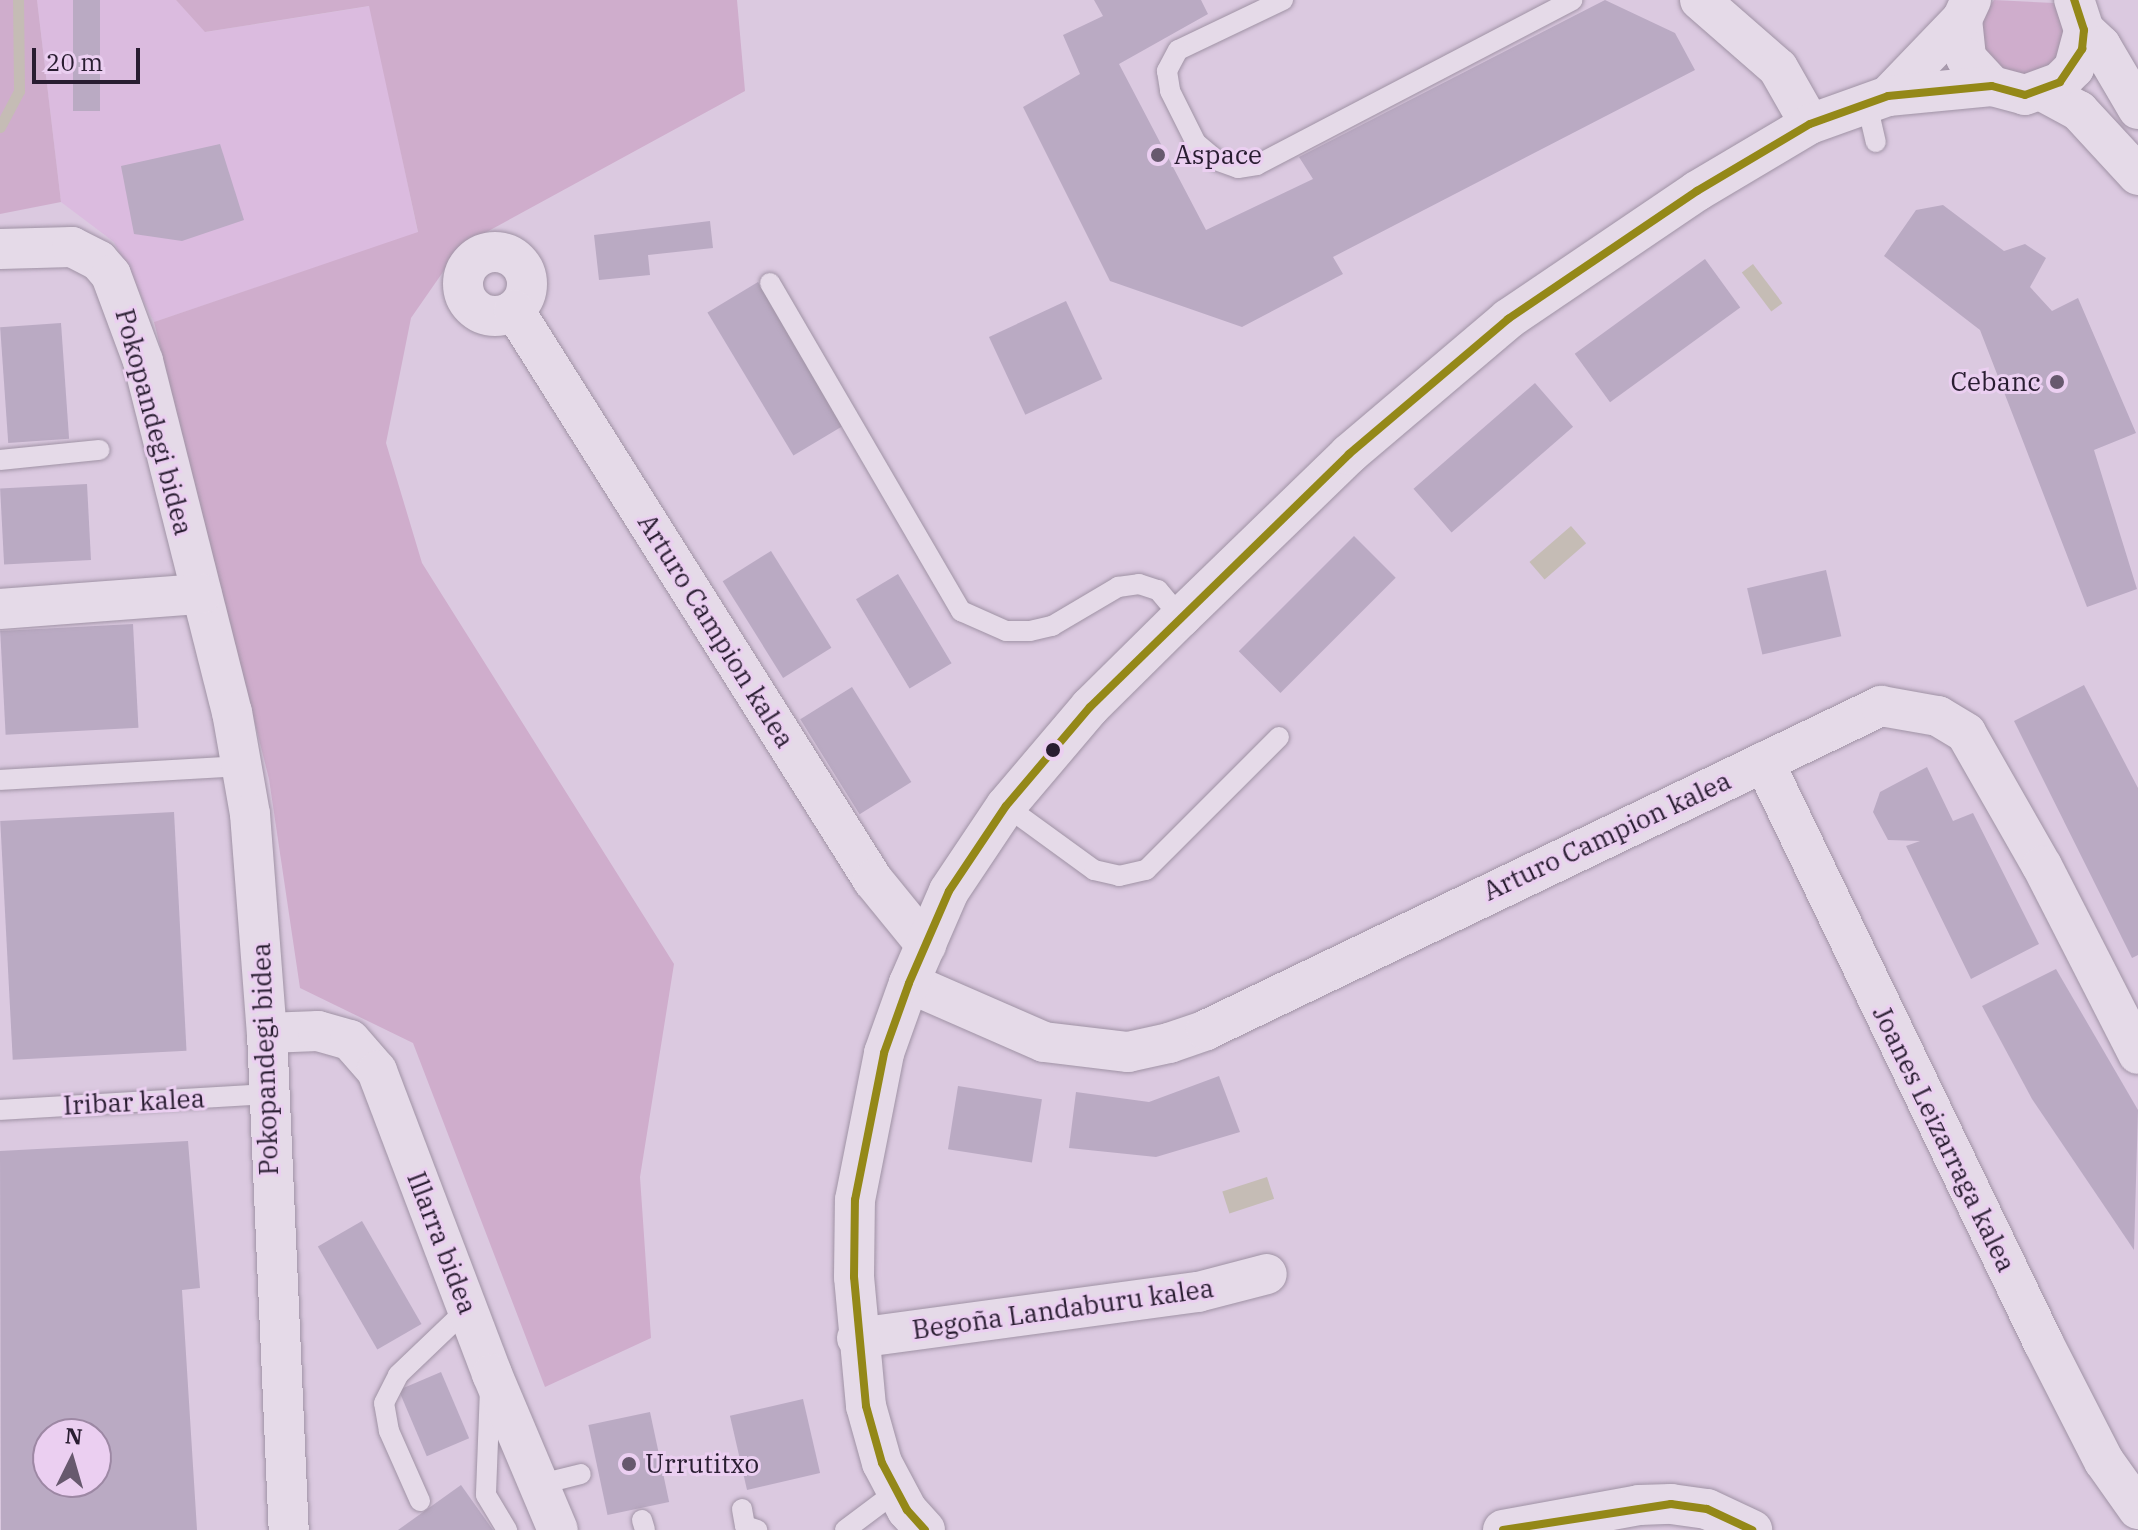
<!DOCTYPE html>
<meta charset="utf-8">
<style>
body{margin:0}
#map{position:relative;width:2138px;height:1530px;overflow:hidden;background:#dbc9e0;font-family:"IBM Plex Serif",serif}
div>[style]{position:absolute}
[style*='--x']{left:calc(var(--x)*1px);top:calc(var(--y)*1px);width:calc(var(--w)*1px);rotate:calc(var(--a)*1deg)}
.farmland>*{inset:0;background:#dbbbdf}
.green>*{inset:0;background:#cfadcc}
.water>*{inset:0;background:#c5bcb5;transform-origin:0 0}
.stream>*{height:11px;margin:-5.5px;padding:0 5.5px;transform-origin:5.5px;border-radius:5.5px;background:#c5bcb5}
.building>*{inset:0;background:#baaac3;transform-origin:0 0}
.roads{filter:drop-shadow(0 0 2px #a093a5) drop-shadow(0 0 2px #a093a5)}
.service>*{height:20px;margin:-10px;padding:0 10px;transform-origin:10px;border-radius:10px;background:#e5dae8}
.minor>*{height:40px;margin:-20px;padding:0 20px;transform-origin:20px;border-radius:20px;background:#e5dae8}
.minor>.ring{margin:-20px;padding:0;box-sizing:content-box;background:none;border:40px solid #e5dae8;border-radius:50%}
.bus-1>*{height:8px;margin:-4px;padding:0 4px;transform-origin:4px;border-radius:4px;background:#948818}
.dots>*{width:22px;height:22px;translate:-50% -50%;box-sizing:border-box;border:4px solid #ebcff1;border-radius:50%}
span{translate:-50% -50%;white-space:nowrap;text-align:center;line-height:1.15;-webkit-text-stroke:6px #ebcff1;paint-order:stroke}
.poi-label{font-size:26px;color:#291d31}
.left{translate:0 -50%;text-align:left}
.right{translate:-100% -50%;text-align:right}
.street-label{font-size:26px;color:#291d31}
.north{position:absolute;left:32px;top:1418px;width:80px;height:80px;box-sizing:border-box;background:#ebcff1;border:2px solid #9d88a4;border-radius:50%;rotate:5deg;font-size:22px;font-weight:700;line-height:32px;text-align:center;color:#291d31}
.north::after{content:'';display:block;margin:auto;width:28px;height:36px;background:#67596e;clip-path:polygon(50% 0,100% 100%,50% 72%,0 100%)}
.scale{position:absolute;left:32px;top:48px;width:108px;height:36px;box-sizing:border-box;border:4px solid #291d31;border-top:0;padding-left:10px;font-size:24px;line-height:28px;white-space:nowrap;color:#291d31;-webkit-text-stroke:6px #ebcff1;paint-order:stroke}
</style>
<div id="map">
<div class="farmland">
<div style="clip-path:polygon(37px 0,176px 0,206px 32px,370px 6px,418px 233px,154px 322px,114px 242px,61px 202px)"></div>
</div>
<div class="green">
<div style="clip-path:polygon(0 0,37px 0,61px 202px,0 214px)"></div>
<div style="clip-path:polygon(176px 0,737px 0,745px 91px,461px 246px,411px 318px,386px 443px,422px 563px,674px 964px,640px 1177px,651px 1338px,545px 1387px,413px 1043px,300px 988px,269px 779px,154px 322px,418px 232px,369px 6px,205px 32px)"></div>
<div style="clip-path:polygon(1994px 0,2054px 3px,2066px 28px,2059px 55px,2050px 66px,2024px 76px,1997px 68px,1980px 45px,1982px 16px)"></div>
</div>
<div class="water">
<div style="left:1753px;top:264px;width:49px;height:14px;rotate:53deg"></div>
<div style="left:1571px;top:526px;width:23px;height:55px;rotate:49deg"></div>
<div style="left:1267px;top:1177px;width:23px;height:47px;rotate:72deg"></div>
</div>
<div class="stream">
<div style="--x:0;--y:127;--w:41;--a:-62.2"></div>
<div style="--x:19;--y:91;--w:91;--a:-90.6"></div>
</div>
<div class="building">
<div style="left:73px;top:0;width:27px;height:111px"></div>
<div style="clip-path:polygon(1094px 0,1201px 0,1208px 14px,1119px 64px,1206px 230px,1313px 179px,1299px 157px,1605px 0,1675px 33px,1695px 70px,1333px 257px,1343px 274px,1242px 327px,1110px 281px,1023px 107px,1080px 74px,1063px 35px,1103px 16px)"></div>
<div style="clip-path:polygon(220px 144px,244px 220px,182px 241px,134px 234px,121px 166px)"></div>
<div style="clip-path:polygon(1943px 205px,2004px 251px,2025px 244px,2046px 258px,2030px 287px,2052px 311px,2078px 298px,2136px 433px,2094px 450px,2137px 589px,2087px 607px,1980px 330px,1884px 256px,1916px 210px)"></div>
<div style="clip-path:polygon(710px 221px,713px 248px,648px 255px,650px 275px,599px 280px,594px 235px)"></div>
<div style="left:1705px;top:259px;width:60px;height:161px;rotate:54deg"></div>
<div style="left:758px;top:282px;width:167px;height:59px;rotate:59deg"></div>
<div style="left:1066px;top:301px;width:86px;height:85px;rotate:65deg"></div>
<div style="left:61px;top:323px;width:116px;height:61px;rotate:86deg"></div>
<div style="left:1535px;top:383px;width:58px;height:161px;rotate:49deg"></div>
<div style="left:87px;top:484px;width:76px;height:87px;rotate:87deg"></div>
<div style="left:1354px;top:536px;width:59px;height:163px;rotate:45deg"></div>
<div style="left:771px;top:551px;width:114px;height:57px;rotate:58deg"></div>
<div style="left:1826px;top:570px;width:68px;height:81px;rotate:77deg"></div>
<div style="left:898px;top:574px;width:104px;height:49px;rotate:59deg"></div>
<div style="left:133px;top:624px;width:104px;height:133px;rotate:87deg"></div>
<div style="clip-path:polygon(2084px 685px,2138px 788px,2138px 955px,2132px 958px,2014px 721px)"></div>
<div style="left:852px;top:687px;width:112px;height:61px;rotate:58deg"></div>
<div style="clip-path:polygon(1927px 767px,1953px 821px,1973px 813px,2039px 944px,1971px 979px,1906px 846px,1920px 841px,1888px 840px,1873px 812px,1880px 792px)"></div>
<div style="left:174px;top:812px;width:239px;height:174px;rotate:87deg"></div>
<div style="clip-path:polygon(2056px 969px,2138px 1110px,2134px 1250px,2032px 1099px,1982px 1006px)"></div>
<div style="clip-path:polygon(1219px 1076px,1240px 1132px,1156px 1157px,1069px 1148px,1076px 1092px,1149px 1102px)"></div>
<div style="left:958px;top:1086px;width:85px;height:64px;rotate:9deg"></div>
<div style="clip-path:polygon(evenodd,188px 1141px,200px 1288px,182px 1290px,197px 1530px,1px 1530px,0 1151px,188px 1141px,48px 1434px,96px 1434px,96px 1482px,48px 1482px,48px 1434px)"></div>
<div style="left:362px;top:1221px;width:119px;height:51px;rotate:60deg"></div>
<div style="left:441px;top:1372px;width:72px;height:46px;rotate:67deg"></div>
<div style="left:803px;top:1399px;width:76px;height:75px;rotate:77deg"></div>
<div style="left:650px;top:1412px;width:92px;height:63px;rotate:78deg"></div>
<div style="clip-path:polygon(461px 1485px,493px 1530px,398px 1530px)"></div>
</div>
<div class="roads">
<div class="service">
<div style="--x:1283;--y:0;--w:116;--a:154.5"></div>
<div style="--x:1178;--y:50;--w:24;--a:118"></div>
<div style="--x:1167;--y:71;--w:20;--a:81"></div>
<div style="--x:1170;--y:91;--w:58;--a:63.4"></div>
<div style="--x:1196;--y:143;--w:26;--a:40"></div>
<div style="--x:1216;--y:160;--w:23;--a:20"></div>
<div style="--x:1238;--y:168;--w:19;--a:-9"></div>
<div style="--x:1257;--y:165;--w:356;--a:-27.6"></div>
<div style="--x:1867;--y:104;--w:39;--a:77"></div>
<div style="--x:770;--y:283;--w:380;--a:59.8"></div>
<div style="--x:961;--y:611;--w:49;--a:24"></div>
<div style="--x:1006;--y:631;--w:24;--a:0"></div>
<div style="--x:1030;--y:631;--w:23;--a:-13"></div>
<div style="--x:1052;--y:626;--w:77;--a:-30.6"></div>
<div style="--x:1118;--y:587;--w:21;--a:-8"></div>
<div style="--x:1139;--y:584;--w:20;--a:18"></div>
<div style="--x:1158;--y:590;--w:35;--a:50"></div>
<div style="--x:0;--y:460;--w:100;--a:-5.8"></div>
<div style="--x:0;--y:780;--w:241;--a:-3.3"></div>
<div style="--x:1006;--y:806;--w:109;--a:36"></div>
<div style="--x:1094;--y:870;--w:26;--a:13"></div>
<div style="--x:1119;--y:876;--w:28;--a:-13"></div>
<div style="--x:1146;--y:870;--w:188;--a:-45"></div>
<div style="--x:0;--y:1110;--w:267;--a:-3.4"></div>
<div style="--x:490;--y:1389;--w:106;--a:92.2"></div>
<div style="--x:486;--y:1495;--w:41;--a:59"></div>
<div style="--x:537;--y:1485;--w:45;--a:-14"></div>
<div style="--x:420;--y:1501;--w:77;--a:-113.9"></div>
<div style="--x:389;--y:1431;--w:28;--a:-100"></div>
<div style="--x:384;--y:1403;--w:31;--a:-63"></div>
<div style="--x:398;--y:1375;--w:95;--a:-43.7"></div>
<div style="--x:742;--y:1509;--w:17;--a:80"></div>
<div style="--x:745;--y:1526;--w:13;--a:18"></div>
<div style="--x:642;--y:1520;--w:10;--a:73"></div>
<div style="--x:845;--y:1530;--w:65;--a:-36.9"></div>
</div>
<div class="minor">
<div style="--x:1700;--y:0;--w:103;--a:41.1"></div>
<div style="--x:1778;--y:68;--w:64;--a:60.3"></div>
<div style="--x:1971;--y:0;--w:21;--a:115"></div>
<div style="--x:1962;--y:19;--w:39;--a:84"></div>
<div style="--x:1966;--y:58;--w:38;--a:47"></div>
<div style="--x:1992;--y:86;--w:34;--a:15"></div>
<div style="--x:2025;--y:95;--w:37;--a:-20"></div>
<div style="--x:2060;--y:82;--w:20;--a:-45"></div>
<div style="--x:2074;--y:68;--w:39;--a:-75"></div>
<div style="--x:2084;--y:30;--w:32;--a:-108"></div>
<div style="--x:2084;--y:30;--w:23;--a:43"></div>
<div style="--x:2101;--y:46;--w:73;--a:59.6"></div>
<div style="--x:2042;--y:91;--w:42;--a:28.4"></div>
<div style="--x:2079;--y:111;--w:87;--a:47.3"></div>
<div style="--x:1888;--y:96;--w:107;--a:-46.1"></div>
<div style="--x:0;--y:249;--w:72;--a:-1.6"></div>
<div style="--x:72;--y:247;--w:30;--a:27"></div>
<div style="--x:99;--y:261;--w:18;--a:49"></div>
<div style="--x:111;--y:275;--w:92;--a:69.6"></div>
<div style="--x:143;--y:361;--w:362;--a:75.8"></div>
<div style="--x:232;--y:712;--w:104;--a:80"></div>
<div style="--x:250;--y:814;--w:220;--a:85.6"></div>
<div style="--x:267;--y:1033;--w:497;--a:87.5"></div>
<div class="ring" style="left:463px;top:252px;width:24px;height:24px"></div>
<div style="--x:514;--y:310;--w:674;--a:57.8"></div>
<div style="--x:873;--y:880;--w:84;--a:50.8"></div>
<div style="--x:0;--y:609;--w:202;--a:-4.3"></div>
<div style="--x:1764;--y:762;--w:644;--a:64.31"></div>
<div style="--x:2043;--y:1342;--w:134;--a:62.9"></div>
<div style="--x:2104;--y:1461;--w:59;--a:54.7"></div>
<div style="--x:909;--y:983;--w:147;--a:23.6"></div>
<div style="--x:1044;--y:1042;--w:85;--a:6.8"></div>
<div style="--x:1128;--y:1052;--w:42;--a:-12.4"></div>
<div style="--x:1169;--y:1043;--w:39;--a:-19"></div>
<div style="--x:1206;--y:1030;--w:749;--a:-25.64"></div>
<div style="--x:1881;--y:706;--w:58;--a:10"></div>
<div style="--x:1938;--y:716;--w:33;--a:31"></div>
<div style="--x:1966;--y:733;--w:153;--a:60.3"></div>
<div style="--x:2042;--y:866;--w:211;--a:62.9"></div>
<div style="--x:267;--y:1033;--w:51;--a:-2.2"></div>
<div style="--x:318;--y:1031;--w:33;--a:16"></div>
<div style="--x:350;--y:1040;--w:41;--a:48.9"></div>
<div style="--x:377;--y:1071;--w:324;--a:69.2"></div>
<div style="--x:492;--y:1374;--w:169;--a:67.1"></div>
<div style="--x:857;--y:1338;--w:344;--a:-7.7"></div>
<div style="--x:1198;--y:1292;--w:71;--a:-14.6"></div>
<div style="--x:925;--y:1530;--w:27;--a:-132"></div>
<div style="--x:907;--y:1510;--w:53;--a:-118"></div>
<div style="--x:882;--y:1463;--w:59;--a:-105.7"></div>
<div style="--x:866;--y:1406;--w:130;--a:-95.3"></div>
<div style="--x:854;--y:1277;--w:77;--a:-89.3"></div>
<div style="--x:855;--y:1200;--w:150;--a:-78.8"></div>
<div style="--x:884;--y:1053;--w:74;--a:-70.3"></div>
<div style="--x:909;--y:983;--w:100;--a:-66.5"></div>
<div style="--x:949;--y:891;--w:102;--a:-56.2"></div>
<div style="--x:1006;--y:806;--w:130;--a:-49.7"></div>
<div style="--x:1090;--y:707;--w:128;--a:-44.7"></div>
<div style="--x:1181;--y:617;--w:234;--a:-44.1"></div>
<div style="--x:1349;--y:454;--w:209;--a:-40.3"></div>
<div style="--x:1508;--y:319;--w:228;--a:-34.1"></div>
<div style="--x:1697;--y:191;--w:131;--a:-30.7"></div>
<div style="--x:1810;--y:124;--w:83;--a:-19.7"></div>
<div style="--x:1888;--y:96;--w:104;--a:-5.5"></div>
<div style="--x:1503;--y:1530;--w:138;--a:-10.4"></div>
<div style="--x:1639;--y:1505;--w:32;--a:-2"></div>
<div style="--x:1671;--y:1504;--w:36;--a:8"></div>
<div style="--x:1707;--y:1509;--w:50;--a:25"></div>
</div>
</div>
<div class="bus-1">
<div style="--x:925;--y:1530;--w:27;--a:-132"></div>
<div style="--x:907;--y:1510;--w:53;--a:-118"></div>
<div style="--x:882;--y:1463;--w:59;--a:-105.7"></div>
<div style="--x:866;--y:1406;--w:130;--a:-95.3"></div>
<div style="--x:854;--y:1277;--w:77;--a:-89.3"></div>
<div style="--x:855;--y:1200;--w:150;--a:-78.8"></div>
<div style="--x:884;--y:1053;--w:74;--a:-70.3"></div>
<div style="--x:909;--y:983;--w:100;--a:-66.5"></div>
<div style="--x:949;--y:891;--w:102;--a:-56.2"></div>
<div style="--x:1006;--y:806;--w:130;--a:-49.7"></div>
<div style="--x:1090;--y:707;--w:362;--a:-44.3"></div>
<div style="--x:1349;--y:454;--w:209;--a:-40.3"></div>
<div style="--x:1508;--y:319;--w:228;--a:-34.1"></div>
<div style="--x:1697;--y:191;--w:131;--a:-30.7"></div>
<div style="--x:1810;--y:124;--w:83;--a:-19.7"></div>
<div style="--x:1888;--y:96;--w:104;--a:-5.5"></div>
<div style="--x:1992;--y:86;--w:34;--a:15"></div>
<div style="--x:2025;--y:95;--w:37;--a:-20"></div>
<div style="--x:2060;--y:82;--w:40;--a:-56"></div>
<div style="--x:2082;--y:49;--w:19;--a:-84"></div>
<div style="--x:2084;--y:30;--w:32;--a:-108"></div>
<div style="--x:1503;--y:1530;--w:170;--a:-8.8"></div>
<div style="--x:1671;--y:1504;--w:36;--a:8"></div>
<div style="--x:1707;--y:1509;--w:50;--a:25"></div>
</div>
<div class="dots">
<div style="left:1158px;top:155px;background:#67596e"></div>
<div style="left:2057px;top:382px;background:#67596e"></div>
<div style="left:1053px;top:750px;background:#291d31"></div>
<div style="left:629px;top:1464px;background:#67596e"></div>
</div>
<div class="poi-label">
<span class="left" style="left:1174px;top:155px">Aspace</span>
<span class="right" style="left:2041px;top:382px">Cebanc</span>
<span class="left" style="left:645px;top:1464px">Urrutitxo</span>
</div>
<div class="street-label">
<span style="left:154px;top:422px;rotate:75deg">Pokopandegi bidea</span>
<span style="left:716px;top:631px;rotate:58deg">Arturo Campion kalea</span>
<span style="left:1607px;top:836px;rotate:-25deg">Arturo Campion kalea</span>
<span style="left:265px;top:1059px;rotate:-92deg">Pokopandegi bidea</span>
<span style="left:134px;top:1102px;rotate:-3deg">Iribar kalea</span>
<span style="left:1944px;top:1139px;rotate:64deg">Joanes Leizarraga kalea</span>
<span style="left:442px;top:1243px;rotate:69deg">Illarra bidea</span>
<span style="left:1063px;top:1309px;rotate:-8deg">Begoña Landaburu kalea</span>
</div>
<div class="north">N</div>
<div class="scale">20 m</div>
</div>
